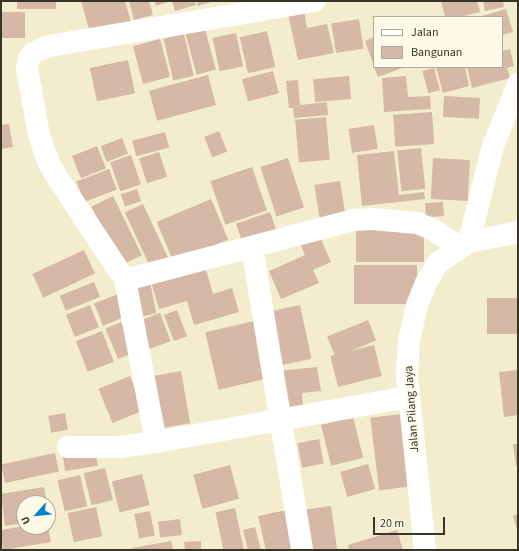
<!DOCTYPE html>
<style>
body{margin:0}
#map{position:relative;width:519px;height:551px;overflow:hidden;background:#f4edcd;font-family:"Source Sans 3",sans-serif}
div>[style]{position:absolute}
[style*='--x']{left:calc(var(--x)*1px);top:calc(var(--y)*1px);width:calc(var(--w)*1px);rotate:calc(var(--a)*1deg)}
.building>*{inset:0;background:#d5b8a5;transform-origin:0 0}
.street>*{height:22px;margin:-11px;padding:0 11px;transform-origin:11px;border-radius:11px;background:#fff}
span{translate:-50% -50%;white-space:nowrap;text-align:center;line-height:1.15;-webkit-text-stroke:3.5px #fefae7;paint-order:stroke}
.street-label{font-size:12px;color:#373428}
.frame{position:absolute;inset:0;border:2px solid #373428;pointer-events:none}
.legend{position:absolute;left:373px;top:16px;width:130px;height:52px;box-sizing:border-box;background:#fefae7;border:1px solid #aeab9b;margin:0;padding:5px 7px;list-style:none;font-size:12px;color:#373428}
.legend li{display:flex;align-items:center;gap:8px;height:20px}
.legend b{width:20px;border:1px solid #aeab9b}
.north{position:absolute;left:16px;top:495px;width:40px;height:40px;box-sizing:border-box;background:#fefae7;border:1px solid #aeab9b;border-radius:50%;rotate:243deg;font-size:11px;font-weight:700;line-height:16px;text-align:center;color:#373428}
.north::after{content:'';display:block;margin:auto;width:14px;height:18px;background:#0182ca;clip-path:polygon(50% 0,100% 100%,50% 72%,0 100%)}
.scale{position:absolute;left:373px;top:517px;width:72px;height:18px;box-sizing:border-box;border:2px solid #373428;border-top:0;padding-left:5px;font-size:12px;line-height:14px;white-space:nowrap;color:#373428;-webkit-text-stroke:3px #fefae7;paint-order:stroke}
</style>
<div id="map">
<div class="building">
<div style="left:17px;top:1px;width:39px;height:8px"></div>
<div style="clip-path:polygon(81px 1px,125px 1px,132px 25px,91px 36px)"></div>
<div style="clip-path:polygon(129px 1px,149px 1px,153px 15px,134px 20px)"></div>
<div style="clip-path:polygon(154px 1px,171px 1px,156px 6px)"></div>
<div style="clip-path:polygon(172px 1px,195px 1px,196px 5px,175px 11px)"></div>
<div style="clip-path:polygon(197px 1px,214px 1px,198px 6px)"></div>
<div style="clip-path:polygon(441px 1px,477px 1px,480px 12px,460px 17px,445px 17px)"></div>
<div style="clip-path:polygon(483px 1px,503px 1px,504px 7px,485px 11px)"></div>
<div style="clip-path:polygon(506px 9px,513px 32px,502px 35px,502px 17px,478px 17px)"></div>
<div style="clip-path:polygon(304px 11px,307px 28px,327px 24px,334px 53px,298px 60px,288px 14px)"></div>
<div style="left:1px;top:12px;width:24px;height:26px"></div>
<div style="left:359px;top:19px;width:30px;height:28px;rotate:81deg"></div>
<div style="left:205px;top:29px;width:42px;height:20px;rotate:75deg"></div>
<div style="left:267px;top:31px;width:37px;height:28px;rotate:77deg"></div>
<div style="left:236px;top:33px;width:34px;height:24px;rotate:78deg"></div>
<div style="left:184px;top:34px;width:43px;height:21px;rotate:77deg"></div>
<div style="clip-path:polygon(374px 37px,374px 66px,365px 41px)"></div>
<div style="left:160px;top:39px;width:39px;height:28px;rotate:75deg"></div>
<div style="clip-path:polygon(510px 49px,514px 66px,507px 68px,510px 78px,472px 88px,467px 67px,502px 67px,502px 51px)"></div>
<div style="left:128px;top:60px;width:34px;height:39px;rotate:78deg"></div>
<div style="clip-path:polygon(374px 67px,405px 67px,378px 77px)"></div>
<div style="clip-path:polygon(436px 67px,465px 67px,469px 86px,443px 93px)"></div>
<div style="left:434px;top:68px;width:23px;height:12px;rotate:75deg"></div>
<div style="left:273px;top:71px;width:23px;height:32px;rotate:75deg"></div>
<div style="left:208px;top:75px;width:31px;height:61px;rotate:75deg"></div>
<div style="left:349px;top:76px;width:23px;height:36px;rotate:85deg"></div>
<div style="clip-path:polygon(406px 76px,408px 97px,430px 96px,431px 109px,384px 112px,382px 78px)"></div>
<div style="clip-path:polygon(298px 80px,300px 105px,327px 102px,328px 115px,294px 118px,293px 108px,289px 108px,286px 81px)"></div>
<div style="left:444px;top:96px;width:36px;height:21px;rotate:3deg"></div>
<div style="left:432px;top:112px;width:32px;height:39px;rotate:86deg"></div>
<div style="left:326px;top:117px;width:43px;height:31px;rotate:85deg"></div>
<div style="clip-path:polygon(9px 124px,13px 147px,1px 149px,1px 125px)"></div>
<div style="left:374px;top:125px;width:24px;height:26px;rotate:81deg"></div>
<div style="left:219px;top:131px;width:22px;height:16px;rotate:68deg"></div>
<div style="left:165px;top:132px;width:16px;height:34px;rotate:75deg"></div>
<div style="left:122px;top:138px;width:17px;height:23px;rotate:69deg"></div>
<div style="left:97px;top:146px;width:24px;height:27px;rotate:68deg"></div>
<div style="left:421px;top:148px;width:41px;height:24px;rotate:84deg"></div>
<div style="clip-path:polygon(394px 151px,399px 195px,424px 192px,425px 199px,362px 206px,357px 155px)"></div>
<div style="left:159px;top:152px;width:26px;height:21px;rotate:72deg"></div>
<div style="left:131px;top:155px;width:31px;height:22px;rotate:71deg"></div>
<div style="left:288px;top:158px;width:52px;height:29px;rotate:72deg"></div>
<div style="left:433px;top:158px;width:37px;height:41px;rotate:3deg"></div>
<div style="left:252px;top:167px;width:46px;height:44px;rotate:71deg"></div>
<div style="left:109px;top:169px;width:22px;height:35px;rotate:69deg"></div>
<div style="left:340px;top:181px;width:37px;height:26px;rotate:81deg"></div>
<div style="left:137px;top:189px;width:13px;height:17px;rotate:72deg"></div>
<div style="left:113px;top:196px;width:66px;height:24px;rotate:64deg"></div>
<div style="left:211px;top:199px;width:44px;height:59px;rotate:67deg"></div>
<div style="left:443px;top:202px;width:14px;height:18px;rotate:86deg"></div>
<div style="left:143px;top:204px;width:62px;height:20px;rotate:65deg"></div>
<div style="left:270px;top:212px;width:18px;height:36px;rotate:71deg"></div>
<div style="left:356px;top:228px;width:68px;height:34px"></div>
<div style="clip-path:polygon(318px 232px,331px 262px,313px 270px,319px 283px,281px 299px,269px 271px,305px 255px,299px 241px)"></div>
<div style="left:84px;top:250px;width:26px;height:57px;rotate:65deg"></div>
<div style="left:354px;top:265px;width:63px;height:39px"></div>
<div style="clip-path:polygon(205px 266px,213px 294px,232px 288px,239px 312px,194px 325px,187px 301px,159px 309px,151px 282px)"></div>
<div style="left:150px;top:281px;width:33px;height:20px;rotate:79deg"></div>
<div style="left:94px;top:282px;width:16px;height:37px;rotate:68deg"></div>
<div style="left:120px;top:293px;width:24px;height:28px;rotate:68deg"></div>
<div style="left:518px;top:298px;width:36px;height:31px;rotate:90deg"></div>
<div style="left:90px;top:305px;width:24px;height:26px;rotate:68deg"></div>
<div style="left:300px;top:305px;width:55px;height:36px;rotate:78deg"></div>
<div style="left:177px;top:310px;width:28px;height:14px;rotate:69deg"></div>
<div style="left:160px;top:313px;width:30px;height:24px;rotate:69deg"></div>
<div style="left:368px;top:320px;width:22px;height:44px;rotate:68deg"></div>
<div style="left:254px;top:321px;width:59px;height:50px;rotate:77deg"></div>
<div style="left:121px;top:322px;width:33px;height:17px;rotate:67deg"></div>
<div style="left:102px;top:331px;width:33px;height:28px;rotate:69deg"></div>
<div style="left:374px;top:345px;width:32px;height:45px;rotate:76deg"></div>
<div style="clip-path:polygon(317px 367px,321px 391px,302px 393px,303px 406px,282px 409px,278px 371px)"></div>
<div style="clip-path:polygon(518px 370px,518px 415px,504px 417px,499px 372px)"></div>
<div style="left:181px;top:371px;width:53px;height:31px;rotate:80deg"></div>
<div style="left:130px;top:376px;width:37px;height:34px;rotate:68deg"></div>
<div style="left:65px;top:413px;width:17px;height:17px;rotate:80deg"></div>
<div style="left:401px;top:414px;width:73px;height:31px;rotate:83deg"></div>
<div style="left:353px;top:417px;width:42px;height:33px;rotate:76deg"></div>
<div style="left:319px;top:439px;width:25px;height:22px;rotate:79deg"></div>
<div style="clip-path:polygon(513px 444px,518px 444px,518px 466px,516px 466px)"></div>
<div style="left:95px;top:448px;width:18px;height:33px;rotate:81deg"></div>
<div style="left:55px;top:453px;width:19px;height:55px;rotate:78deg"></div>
<div style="left:368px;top:464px;width:26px;height:29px;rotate:74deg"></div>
<div style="left:230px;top:465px;width:35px;height:38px;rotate:75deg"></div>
<div style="left:105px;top:468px;width:33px;height:22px;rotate:76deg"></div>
<div style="left:142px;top:474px;width:32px;height:31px;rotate:76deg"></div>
<div style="left:80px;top:475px;width:32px;height:23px;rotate:77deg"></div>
<div style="clip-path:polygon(44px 487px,47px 503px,24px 503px,24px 523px,5px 526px,1px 494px)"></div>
<div style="left:331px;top:506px;width:44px;height:31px;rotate:82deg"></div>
<div style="left:96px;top:507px;width:30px;height:29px;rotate:78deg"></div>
<div style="left:235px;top:508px;width:43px;height:20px;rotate:78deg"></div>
<div style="clip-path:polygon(287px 510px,296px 550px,266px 550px,258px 516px)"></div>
<div style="left:150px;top:511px;width:25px;height:16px;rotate:79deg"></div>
<div style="clip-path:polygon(518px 514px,518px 533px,513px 516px)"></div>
<div style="left:180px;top:519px;width:16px;height:22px;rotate:83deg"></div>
<div style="clip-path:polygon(24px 526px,48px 527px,51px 542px,3px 550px,1px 530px)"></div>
<div style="clip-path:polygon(255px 527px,261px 550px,248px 550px,243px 530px)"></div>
<div style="clip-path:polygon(397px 530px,403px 550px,349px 550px,348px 545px)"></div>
<div style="clip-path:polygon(171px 541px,173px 550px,133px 550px,132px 548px)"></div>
<div style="clip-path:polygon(201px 541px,201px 550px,185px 550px,184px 542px)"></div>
</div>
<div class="street">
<div style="--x:469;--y:242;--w:99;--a:-76"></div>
<div style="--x:493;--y:146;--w:67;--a:-68"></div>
<div style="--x:252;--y:247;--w:307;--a:80.6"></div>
<div style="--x:125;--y:280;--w:236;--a:-14.7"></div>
<div style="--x:353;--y:220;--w:19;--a:-3"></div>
<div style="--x:372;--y:219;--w:45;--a:5.1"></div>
<div style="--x:417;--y:223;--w:16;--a:22"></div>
<div style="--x:432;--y:229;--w:33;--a:33"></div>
<div style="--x:156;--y:442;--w:165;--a:-100.8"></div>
<div style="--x:125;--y:280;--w:127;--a:-123.4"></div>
<div style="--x:55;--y:174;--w:17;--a:-118"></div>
<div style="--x:47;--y:159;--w:25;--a:-108"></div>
<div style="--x:39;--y:135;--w:68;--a:-100.2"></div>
<div style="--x:27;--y:68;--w:10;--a:-79"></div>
<div style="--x:29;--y:58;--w:6;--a:-51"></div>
<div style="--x:33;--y:53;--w:17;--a:-24"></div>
<div style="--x:49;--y:46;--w:270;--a:-9.6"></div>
<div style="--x:68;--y:447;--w:51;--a:0"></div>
<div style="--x:119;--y:447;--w:37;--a:-8"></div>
<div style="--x:156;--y:442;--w:256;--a:-10.1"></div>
<div style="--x:425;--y:550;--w:174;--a:-95.9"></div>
<div style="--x:407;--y:377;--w:37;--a:-87"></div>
<div style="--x:409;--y:340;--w:36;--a:-77"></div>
<div style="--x:417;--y:305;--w:24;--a:-68"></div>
<div style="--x:426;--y:283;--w:23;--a:-59"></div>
<div style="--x:438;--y:263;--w:37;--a:-34"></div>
<div style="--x:469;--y:242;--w:50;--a:-11.5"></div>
</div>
<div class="street-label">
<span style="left:412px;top:409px;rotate:-94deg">Jalan Pilang Jaya</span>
</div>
<div class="frame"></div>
<ul class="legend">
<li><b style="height:5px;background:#fff"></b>Jalan</li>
<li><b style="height:11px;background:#d5b8a5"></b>Bangunan</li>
</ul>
<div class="north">U</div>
<div class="scale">20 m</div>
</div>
